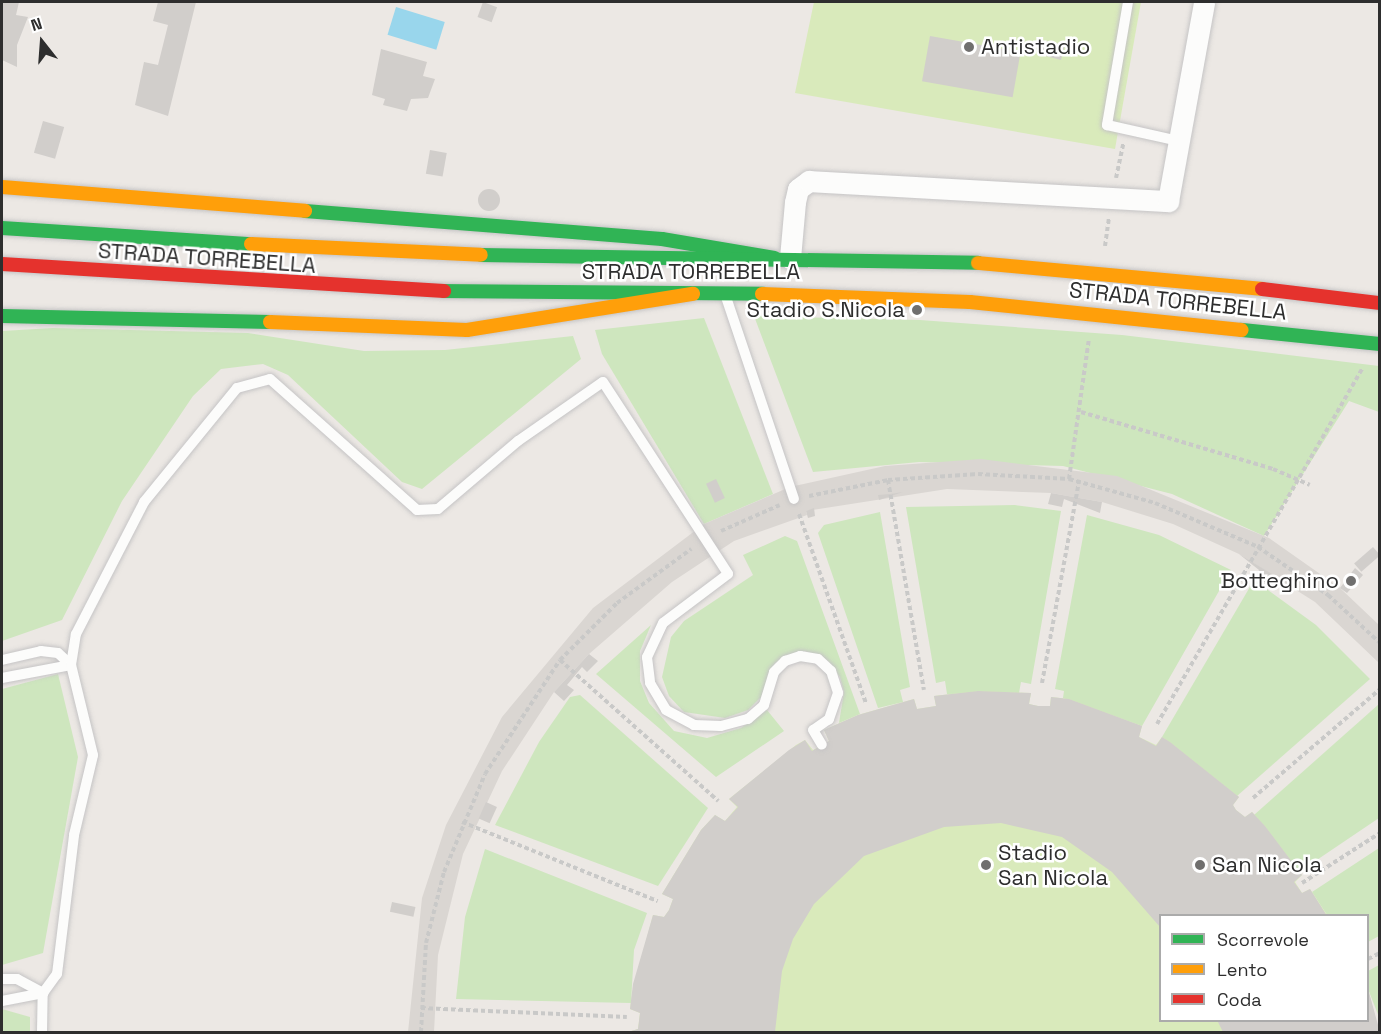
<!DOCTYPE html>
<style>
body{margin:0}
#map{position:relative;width:1381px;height:1034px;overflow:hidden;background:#ece8e4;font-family:"Space Grotesk",sans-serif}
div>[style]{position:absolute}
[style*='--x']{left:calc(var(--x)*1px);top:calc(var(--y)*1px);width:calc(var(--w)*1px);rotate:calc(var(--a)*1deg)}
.green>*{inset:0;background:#cee6be}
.pitch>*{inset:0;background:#d9eabb}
.plaza>*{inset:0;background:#dad6d2}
.water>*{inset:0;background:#99d6ec;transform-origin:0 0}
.building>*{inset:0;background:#d1cecb;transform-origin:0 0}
.round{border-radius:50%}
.path>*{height:4px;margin-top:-2px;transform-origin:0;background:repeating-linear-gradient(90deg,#c9c9c8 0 4.5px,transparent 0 7.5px)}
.roads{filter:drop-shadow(0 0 2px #c5c4c5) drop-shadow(0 0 2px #c5c4c5)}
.lane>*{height:10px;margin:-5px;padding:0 5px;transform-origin:5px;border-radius:5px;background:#fcfcfb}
.street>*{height:21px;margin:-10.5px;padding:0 10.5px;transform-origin:10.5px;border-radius:10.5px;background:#fcfcfb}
.fast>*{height:14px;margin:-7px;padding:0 7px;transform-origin:7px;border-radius:7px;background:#30b455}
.slow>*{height:14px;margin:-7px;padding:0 7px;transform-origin:7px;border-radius:7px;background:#ff9f0a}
.jam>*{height:14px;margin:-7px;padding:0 7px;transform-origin:7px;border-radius:7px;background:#e5322d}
.dots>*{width:16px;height:16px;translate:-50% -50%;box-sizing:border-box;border:3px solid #fff;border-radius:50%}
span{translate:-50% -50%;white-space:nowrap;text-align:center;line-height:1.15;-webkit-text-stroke:5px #fff;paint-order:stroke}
.poi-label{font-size:22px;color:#2e2e2e}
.left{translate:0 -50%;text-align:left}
.right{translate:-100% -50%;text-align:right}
.street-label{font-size:22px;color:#2e2e2e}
.frame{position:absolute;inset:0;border:3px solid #2e2e2e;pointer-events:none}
.legend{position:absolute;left:1159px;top:914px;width:210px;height:108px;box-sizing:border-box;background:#fff;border:2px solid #ababab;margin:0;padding:8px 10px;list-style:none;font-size:18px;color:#2e2e2e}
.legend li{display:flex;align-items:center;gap:12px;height:30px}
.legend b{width:30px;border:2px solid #ababab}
.north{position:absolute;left:12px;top:12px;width:60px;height:60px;-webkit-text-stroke:4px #fff;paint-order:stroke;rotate:343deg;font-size:16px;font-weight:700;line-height:24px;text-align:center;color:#2e2e2e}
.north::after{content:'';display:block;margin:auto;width:21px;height:27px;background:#2e2e2e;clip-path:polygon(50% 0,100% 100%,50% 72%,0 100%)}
</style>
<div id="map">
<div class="green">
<div style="clip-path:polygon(754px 316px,920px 320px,1122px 335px,1379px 366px,1379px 412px,1349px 401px,1264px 536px,1172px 494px,1063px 466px,919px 462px,813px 472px)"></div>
<div style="clip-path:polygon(704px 318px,773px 494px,704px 524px,602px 354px,595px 330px)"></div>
<div style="clip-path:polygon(53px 328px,248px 333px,364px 351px,445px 350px,573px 336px,581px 359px,422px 489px,402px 482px,288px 375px,263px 364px,221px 369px,193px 396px,122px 501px,62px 620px,2px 641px,2px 331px)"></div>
<div style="clip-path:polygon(1015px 505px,1061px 511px,1031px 684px,1021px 682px,1019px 693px,947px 694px,945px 681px,936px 683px,906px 507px)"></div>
<div style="clip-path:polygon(880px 512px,910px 687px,900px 690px,903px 702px,878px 708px,818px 533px,824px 525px)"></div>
<div style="clip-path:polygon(1087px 515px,1159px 535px,1231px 570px,1142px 726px,1063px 698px,1064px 691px,1055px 689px)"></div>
<div style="clip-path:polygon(785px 536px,797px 541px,860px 714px,839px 723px,844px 692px,840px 677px,828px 661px,805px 651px,775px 663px,761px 697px,748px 710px,725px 718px,684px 712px,669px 696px,662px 677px,671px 637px,684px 621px,753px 575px,743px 555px)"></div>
<div style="clip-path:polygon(1254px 580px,1316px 625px,1370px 679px,1237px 796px,1162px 737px)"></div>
<div style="clip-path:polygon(651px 625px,640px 651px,640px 681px,649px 703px,674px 731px,707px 738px,741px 728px,767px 710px,784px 731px,716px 777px,596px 674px)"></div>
<div style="clip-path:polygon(58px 674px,78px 757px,43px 953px,2px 965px,2px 689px)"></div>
<div style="clip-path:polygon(580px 695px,708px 808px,658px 886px,495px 825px,539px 742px,570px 697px)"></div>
<div style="clip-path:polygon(1379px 704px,1379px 818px,1299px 872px,1254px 815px)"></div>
<div style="clip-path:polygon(1379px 848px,1379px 936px,1368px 942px,1368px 916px,1327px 915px,1312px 892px)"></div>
<div style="clip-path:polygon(485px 849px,647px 913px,634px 950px,631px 1003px,456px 999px,465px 917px)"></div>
<div style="clip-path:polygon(1379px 965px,1379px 1017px,1368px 989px,1368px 971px)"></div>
<div style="clip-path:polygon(2px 1009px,30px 1017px,30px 1032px,2px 1032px)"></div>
</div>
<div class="pitch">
<div style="clip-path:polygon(814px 2px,1141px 2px,1115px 149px,795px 93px)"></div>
<div style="clip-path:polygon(978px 691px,1031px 693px,1029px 704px,1038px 706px,1050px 706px,1051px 697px,1069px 699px,1142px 726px,1139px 737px,1156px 745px,1162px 737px,1170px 742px,1239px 797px,1233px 805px,1236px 810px,1245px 817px,1252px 812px,1265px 826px,1302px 875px,1295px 882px,1302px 893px,1310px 889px,1327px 915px,1160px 916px,1160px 1020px,1368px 1020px,1368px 989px,1379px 1032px,628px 1032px,638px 1029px,640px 1013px,630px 1009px,632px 994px,653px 915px,664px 917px,669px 910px,673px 899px,662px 894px,701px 830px,715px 815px,725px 821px,737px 807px,729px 799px,796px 745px,805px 740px,813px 750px,829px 741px,824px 730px,858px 715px,914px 699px,917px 709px,936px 706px,934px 696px)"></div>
</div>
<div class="plaza">
<div style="clip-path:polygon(981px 459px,1117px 476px,1269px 538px,1340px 588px,1379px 625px,1379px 663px,1315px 602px,1239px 554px,1173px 524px,1102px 502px,1051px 493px,947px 489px,806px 511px,807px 515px,734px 541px,672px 582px,589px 654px,554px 692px,502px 771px,463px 854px,438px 955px,434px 1032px,408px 1032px,422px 898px,446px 825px,502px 717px,593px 608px,704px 524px,790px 487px,885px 466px)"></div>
</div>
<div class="water">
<div style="left:396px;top:7px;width:51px;height:29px;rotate:17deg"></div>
</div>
<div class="building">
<div style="clip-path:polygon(2px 2px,19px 2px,16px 15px,28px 17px,17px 45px,17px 67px,2px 60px)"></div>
<div style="clip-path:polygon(158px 2px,196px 2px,168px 116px,135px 105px,144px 62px,158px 65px,168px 25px,153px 21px)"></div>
<div style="left:483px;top:2px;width:15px;height:16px;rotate:20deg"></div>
<div style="left:930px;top:36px;width:92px;height:46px;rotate:10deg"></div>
<div style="clip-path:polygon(1040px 40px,1065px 45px,1061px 60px,1038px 54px)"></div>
<div style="clip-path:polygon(381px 49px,427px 62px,423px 76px,435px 79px,428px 98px,411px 99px,407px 111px,383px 105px,385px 99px,372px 95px)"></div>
<div style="left:43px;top:121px;width:22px;height:33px;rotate:16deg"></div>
<div style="left:430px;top:150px;width:17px;height:24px;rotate:10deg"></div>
<div class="round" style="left:478px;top:189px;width:22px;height:22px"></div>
<div style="left:716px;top:479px;width:21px;height:11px;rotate:65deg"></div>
<div style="clip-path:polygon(903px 492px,879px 500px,878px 495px,890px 494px)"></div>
<div style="clip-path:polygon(1051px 493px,1102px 502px,1100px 513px,1064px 499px,1062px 507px,1048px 504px)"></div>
<div style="clip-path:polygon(814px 508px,815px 516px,808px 518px,806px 511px)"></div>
<div style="left:1373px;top:547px;width:11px;height:25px;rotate:49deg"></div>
<div style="clip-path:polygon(1239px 554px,1277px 577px,1271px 586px,1256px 577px,1259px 570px)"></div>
<div style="clip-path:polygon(1355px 568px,1363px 575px,1347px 593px,1340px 588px)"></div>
<div style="clip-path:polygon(589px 654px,598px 661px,587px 672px,582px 667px,567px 685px,574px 690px,564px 701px,554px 692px)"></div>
<div style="clip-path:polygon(978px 691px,1031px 693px,1029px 704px,1038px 706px,1050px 706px,1051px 697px,1069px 699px,1142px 726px,1139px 737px,1156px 746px,1162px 737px,1170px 742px,1239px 797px,1233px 805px,1236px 810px,1245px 817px,1252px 812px,1265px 826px,1302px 875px,1294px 882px,1302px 893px,1310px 889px,1327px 916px,1160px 916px,1160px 927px,1112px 872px,1062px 837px,1001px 823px,944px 827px,864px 856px,814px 904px,793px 939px,782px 971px,775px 1032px,628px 1032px,638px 1029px,640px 1013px,630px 1009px,633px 984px,653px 915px,664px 917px,669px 910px,673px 899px,662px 894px,701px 830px,715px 815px,725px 821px,738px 807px,729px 799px,789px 750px,805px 740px,812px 751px,829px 741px,824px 730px,858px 715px,914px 699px,917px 709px,936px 706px,934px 696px)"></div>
<div style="left:486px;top:802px;width:12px;height:18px;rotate:24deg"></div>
<div style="left:392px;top:902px;width:24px;height:10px;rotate:12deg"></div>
<div style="clip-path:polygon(1368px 989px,1380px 1032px,1223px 1032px,1217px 1020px,1368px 1020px)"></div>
</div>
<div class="path">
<div style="--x:1116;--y:178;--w:35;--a:-78"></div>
<div style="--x:1105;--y:246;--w:28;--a:-82"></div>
<div style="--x:1081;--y:412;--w:200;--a:16.5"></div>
<div style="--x:1273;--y:469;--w:40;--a:23.4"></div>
<div style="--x:1069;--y:479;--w:141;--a:-81.9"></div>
<div style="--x:888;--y:480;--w:213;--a:80.3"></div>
<div style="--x:809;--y:496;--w:81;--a:-11.4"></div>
<div style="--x:888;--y:480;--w:90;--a:-3.8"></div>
<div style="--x:978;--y:474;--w:91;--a:3.1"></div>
<div style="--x:1069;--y:479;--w:89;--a:15.6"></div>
<div style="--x:1155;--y:503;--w:112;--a:23.1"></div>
<div style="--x:1258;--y:547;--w:85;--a:34.4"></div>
<div style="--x:1328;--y:595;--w:71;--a:42.7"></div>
<div style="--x:799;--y:514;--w:201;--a:70.5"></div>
<div style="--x:721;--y:531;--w:64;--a:-23.8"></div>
<div style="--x:560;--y:660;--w:212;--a:41.7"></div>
<div style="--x:1042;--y:683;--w:205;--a:-79.6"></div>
<div style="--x:1157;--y:724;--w:410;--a:-60"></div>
<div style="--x:1253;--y:798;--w:167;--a:-40.6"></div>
<div style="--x:462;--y:822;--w:211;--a:22"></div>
<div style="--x:1302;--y:883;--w:93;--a:-32.7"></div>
<div style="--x:1368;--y:959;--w:13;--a:-27"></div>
<div style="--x:421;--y:1008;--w:206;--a:2.5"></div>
<div style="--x:421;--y:1032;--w:89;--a:-86.8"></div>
<div style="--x:426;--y:943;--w:73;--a:-75.8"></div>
<div style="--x:444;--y:872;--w:106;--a:-67.3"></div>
<div style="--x:485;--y:774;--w:136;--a:-56.7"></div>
<div style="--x:560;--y:660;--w:81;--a:-45"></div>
<div style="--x:617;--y:603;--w:92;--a:-36.1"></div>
</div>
<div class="roads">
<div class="lane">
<div style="--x:1128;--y:2;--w:125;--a:99.7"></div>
<div style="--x:1107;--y:125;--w:74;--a:12.5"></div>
<div style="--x:726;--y:297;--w:213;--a:71.4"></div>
<div style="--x:2;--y:660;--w:40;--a:-13"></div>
<div style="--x:41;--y:651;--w:17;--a:7"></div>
<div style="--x:58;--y:653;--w:18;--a:43"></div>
<div style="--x:2;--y:678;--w:70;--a:-10.7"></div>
<div style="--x:2;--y:979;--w:15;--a:0"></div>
<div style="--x:17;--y:979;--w:30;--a:28"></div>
<div style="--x:2;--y:1001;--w:42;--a:-11"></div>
<div style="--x:42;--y:1032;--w:39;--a:-89"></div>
<div style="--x:43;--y:993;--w:24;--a:-54"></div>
<div style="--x:57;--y:974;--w:140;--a:-83"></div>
<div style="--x:74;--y:835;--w:82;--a:-76.6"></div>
<div style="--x:93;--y:755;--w:93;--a:-103.7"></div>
<div style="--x:71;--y:665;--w:31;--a:-81"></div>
<div style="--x:76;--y:634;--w:148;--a:-62.7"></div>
<div style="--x:144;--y:502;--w:147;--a:-50.8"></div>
<div style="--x:237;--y:388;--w:34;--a:-15"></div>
<div style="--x:270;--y:379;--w:197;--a:41.7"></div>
<div style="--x:417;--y:510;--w:21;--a:-3"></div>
<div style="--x:438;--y:509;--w:105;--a:-40.4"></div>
<div style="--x:518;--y:441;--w:103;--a:-34.8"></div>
<div style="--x:603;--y:382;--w:229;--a:56.9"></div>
<div style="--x:728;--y:574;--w:81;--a:143"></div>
<div style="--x:663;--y:623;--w:38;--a:115"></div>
<div style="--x:647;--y:657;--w:26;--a:83"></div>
<div style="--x:650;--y:683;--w:31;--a:59"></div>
<div style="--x:666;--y:710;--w:32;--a:28"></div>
<div style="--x:694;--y:725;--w:27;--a:2"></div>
<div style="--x:721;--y:726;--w:28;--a:-15"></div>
<div style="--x:748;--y:719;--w:21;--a:-41"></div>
<div style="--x:764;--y:705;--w:34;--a:-73"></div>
<div style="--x:774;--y:672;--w:16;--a:-45"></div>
<div style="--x:785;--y:661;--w:16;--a:-18"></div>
<div style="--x:800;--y:656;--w:18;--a:9"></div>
<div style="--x:818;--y:659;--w:18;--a:43"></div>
<div style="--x:831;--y:671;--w:23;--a:72"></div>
<div style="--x:838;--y:693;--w:28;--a:109"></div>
<div style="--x:829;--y:719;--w:19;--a:145"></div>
<div style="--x:813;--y:730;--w:17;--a:59"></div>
</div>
<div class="street">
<div style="--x:790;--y:258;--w:56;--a:-84.9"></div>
<div style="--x:795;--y:202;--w:13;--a:-77"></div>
<div style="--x:798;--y:189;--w:14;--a:-36"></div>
<div style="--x:809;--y:181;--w:360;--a:3.2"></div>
<div style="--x:1168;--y:201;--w:202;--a:-79.7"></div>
</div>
<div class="fast">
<div style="--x:305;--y:211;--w:358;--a:4.5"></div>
<div style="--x:662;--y:239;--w:114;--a:9.6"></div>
<div style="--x:2;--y:228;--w:250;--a:3.7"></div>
<div style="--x:481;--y:255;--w:497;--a:0.9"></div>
<div style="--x:444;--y:291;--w:318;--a:0.5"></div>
<div style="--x:2;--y:316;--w:268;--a:1.3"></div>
<div style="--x:1242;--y:330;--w:139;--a:5.8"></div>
</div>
<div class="slow">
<div style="--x:2;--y:187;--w:304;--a:4.5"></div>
<div style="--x:251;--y:244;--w:230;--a:2.7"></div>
<div style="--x:978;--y:263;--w:285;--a:5.2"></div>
<div style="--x:762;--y:294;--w:208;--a:2.2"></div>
<div style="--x:970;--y:302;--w:273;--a:5.9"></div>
<div style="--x:270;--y:322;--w:197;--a:2.3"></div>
<div style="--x:467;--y:330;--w:229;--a:-9.1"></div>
</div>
<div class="jam">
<div style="--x:2;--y:264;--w:443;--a:3.5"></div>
<div style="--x:1262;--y:289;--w:119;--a:6.8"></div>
</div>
</div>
<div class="dots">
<div style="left:969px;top:47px;background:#706f6e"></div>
<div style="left:917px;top:310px;background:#706f6e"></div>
<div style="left:1351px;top:581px;background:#706f6e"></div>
<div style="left:986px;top:865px;background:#706f6e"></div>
<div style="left:1200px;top:865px;background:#706f6e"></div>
</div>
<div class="poi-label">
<span class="left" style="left:981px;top:47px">Antistadio</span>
<span class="right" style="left:905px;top:310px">Stadio S.Nicola</span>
<span class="right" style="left:1339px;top:581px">Botteghino</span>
<span class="left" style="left:998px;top:865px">Stadio<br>San Nicola</span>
<span class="left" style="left:1212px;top:865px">San Nicola</span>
</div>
<div class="street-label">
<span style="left:207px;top:258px;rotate:4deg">STRADA TORREBELLA</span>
<span style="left:691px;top:272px">STRADA TORREBELLA</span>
<span style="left:1178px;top:301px;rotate:6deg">STRADA TORREBELLA</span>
</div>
<div class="frame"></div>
<ul class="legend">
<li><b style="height:8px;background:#30b455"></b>Scorrevole</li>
<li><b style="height:8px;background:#ff9f0a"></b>Lento</li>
<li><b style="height:8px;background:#e5322d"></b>Coda</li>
</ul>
<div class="north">N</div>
</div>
